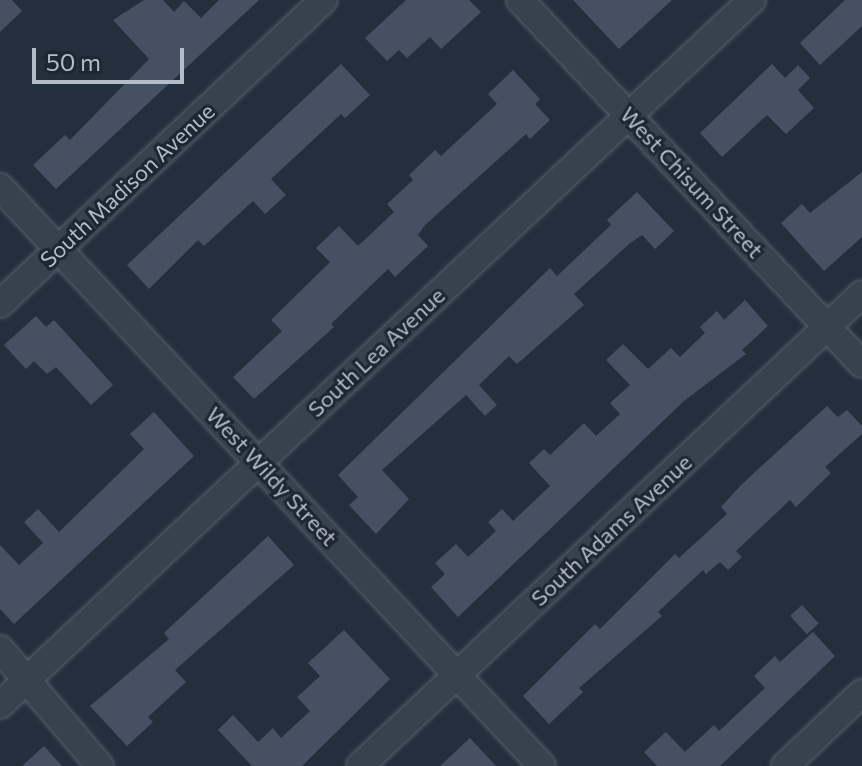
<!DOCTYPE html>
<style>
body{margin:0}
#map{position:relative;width:862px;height:766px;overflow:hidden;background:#242f3e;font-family:Commissioner,sans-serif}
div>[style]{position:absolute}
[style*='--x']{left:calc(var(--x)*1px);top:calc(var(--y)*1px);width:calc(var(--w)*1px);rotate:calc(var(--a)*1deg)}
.building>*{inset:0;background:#455162;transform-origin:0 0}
.roads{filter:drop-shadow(0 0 2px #565f6c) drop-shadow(0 0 2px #565f6c)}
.minor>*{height:26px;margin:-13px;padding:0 13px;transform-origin:13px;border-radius:13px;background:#38414e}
span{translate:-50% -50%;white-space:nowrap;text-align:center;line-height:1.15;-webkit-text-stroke:6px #1d2633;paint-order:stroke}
.street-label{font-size:22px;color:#b4bcc9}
.scale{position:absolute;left:32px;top:48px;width:152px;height:36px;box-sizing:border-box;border:4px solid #b4bcc9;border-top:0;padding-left:10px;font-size:24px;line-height:28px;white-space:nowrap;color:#b4bcc9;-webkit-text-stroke:6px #1d2633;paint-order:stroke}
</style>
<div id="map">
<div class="building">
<div style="clip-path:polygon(0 0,12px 0,22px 11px,0 32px)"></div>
<div style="clip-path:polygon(144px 0,163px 0,174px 12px,184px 1px,201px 18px,219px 0,259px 0,56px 189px,33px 165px,65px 135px,70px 140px,149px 59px,113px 20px)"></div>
<div style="clip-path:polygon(406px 0,469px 0,481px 12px,441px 49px,430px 37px,407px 58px,399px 50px,387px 61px,365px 38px)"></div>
<div style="clip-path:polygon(573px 0,672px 0,619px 49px)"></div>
<div style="clip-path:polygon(845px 0,862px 0,862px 26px,820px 65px,800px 43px)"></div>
<div style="clip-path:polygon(341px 64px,370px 95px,345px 118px,341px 114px,271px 179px,286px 195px,265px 214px,253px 201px,204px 246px,198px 240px,149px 289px,127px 265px)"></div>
<div style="clip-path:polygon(772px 64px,785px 78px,798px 65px,810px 78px,798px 90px,814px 108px,786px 134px,767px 115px,722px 157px,700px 133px)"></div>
<div style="clip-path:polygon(513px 70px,540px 99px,535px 104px,550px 120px,530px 139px,526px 134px,425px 225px,418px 235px,428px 246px,395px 277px,388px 269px,331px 324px,334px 327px,254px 399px,233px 377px,282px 331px,271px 320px,330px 262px,316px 248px,339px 226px,358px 246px,394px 212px,387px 204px,413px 180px,409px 175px,435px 150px,441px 156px,497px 104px,488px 94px)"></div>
<div style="clip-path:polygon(862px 172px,862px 237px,824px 271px,781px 223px,802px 204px,810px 213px)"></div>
<div style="clip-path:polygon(637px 192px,674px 231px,655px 249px,642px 235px,629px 244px,574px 294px,584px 305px,517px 364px,509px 356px,479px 385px,497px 405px,485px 416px,466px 395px,382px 470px,409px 499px,376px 534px,349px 505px,358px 497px,338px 475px,550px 268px,557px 276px,611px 225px,607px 220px)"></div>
<div style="clip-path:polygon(745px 300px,768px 326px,742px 350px,746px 354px,684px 401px,458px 617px,431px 587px,445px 574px,435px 563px,456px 544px,468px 557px,496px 531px,488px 522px,502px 509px,513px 521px,550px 486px,529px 463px,544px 449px,550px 455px,584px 423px,596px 436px,620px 414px,610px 403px,630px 385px,606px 360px,623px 344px,648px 369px,671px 348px,680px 357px,705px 333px,700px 327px,717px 311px,724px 320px)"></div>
<div style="clip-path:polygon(36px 316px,46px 327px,54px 320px,113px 385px,91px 405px,56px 367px,47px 374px,34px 361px,26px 369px,4px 345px)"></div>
<div style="clip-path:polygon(827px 406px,838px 417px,847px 410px,862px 426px,862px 434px,825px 467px,831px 473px,796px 507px,790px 500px,736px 551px,742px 557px,728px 570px,720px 562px,706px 574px,703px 570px,658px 612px,662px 616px,579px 688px,583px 692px,549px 724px,523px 696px,595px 624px,600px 629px,675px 554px,679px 558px,727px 514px,721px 507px,741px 485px)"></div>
<div style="clip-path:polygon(154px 412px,194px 456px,14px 624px,0 609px,0 545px,19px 565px,43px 543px,24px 522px,38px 509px,59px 532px,144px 449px,130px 434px)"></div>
<div style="clip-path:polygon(268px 536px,294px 565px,175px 670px,186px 682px,148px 717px,153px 722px,127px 746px,90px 706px,169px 639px,164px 633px)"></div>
<div style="left:802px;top:605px;width:25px;height:16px;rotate:48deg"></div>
<div style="clip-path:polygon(344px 630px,390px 679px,302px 766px,252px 766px,218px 730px,233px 715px,258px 742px,273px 728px,281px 738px,310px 711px,297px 697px,320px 676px,308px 663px)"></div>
<div style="clip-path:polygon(813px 632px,835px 656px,720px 766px,657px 766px,644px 752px,666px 732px,685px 752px,714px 725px,719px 731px,765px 688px,754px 676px,775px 656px,780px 662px)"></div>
<div style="clip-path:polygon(470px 738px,496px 766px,440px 766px)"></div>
<div style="clip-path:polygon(44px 746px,62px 766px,22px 766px)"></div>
</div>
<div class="roads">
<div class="minor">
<div style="--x:520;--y:0;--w:499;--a:46.8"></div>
<div style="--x:0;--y:187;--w:793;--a:46.89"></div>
<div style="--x:0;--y:304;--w:444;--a:-43.2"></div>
<div style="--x:0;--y:649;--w:154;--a:49.5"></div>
<div style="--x:0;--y:705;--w:1031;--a:-43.15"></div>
<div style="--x:360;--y:766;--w:689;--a:-43.24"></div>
<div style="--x:785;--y:766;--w:106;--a:-43.5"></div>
</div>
</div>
<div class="street-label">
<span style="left:692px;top:182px;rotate:47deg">West Chisum Street</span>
<span style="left:127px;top:185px;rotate:-43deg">South Madison Avenue</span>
<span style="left:376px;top:352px;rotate:-43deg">South Lea Avenue</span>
<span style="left:272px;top:476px;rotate:47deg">West Wildy Street</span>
<span style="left:611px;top:530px;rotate:-43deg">South Adams Avenue</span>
</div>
<div class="scale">50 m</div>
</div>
